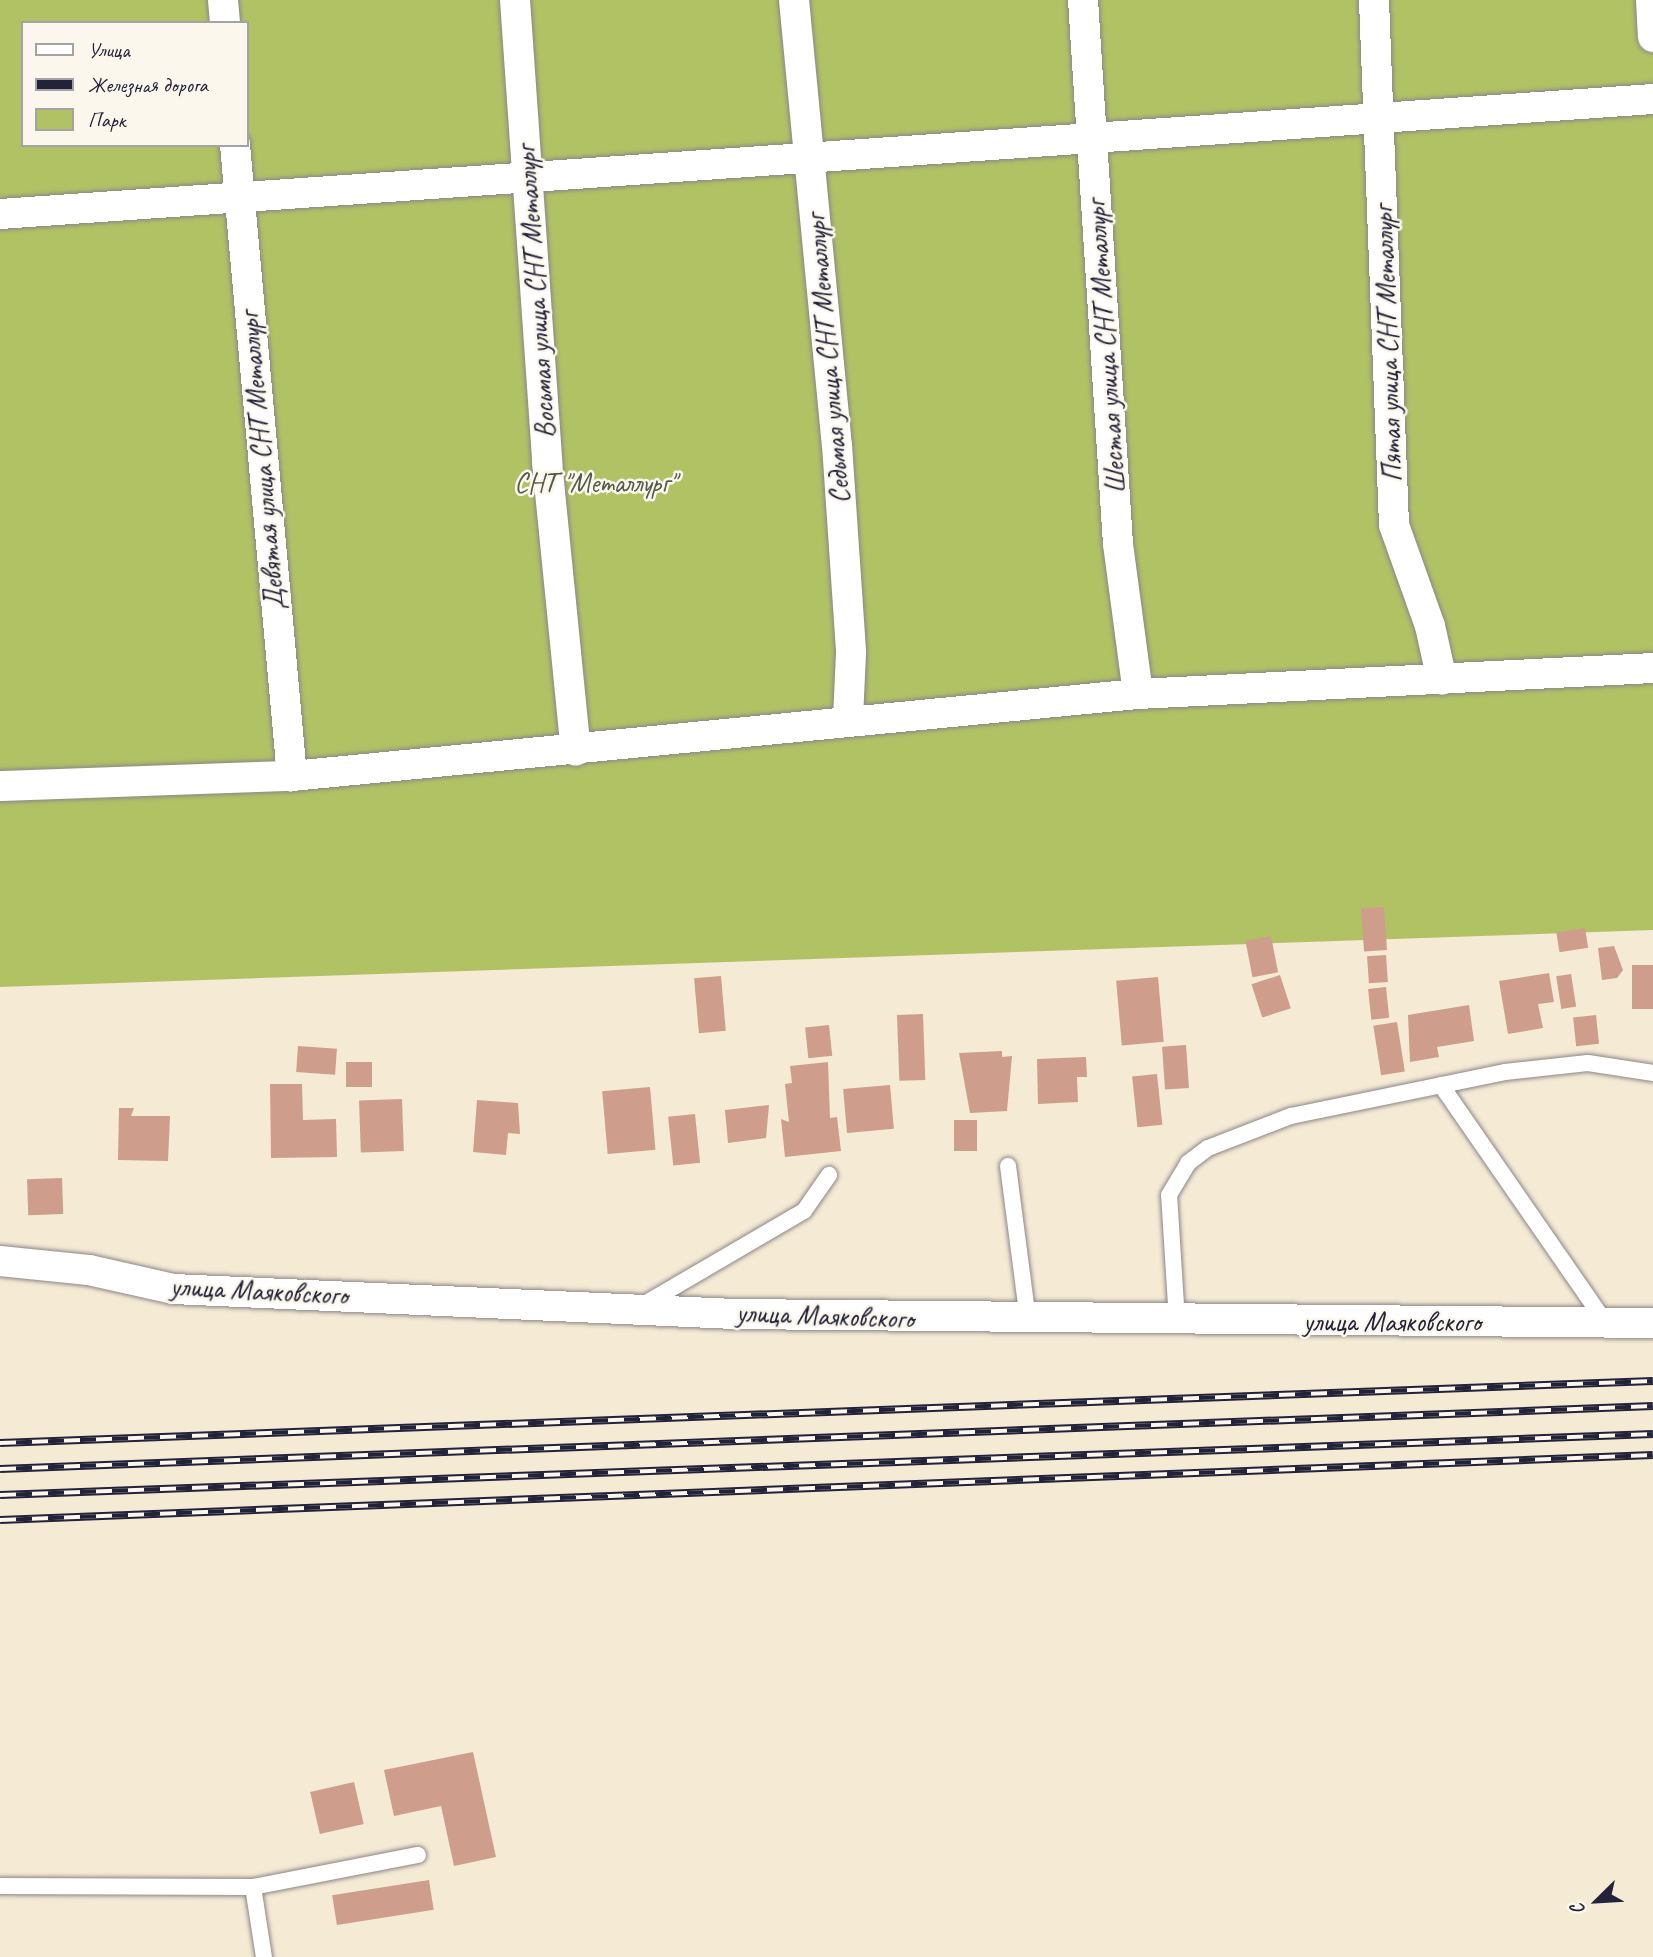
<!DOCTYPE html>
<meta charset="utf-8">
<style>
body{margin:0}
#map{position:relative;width:1653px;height:1957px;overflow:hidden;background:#f5ead4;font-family:Caveat,sans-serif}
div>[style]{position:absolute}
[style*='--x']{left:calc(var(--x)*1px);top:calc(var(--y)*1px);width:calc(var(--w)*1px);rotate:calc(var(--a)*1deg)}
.green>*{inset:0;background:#b1c265}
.building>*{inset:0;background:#ce9d8c;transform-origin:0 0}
.roads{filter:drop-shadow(0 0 2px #8c8688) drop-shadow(0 0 2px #8c8688)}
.lane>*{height:16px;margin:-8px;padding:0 8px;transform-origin:8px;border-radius:8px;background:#fff}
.street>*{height:30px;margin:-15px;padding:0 15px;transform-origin:15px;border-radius:15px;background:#fff}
.rail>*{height:8px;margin-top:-4px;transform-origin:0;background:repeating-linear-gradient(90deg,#fbf7ec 0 16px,#22223b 0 32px);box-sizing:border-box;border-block:2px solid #22223b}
span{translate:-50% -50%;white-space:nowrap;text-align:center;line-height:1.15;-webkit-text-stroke:5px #fbf7ec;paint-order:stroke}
.street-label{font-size:28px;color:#22223b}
.park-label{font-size:28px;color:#545a4a}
.legend{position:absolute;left:21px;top:21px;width:228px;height:126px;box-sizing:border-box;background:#fbf7ec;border:2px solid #a4a2a5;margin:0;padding:9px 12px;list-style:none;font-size:21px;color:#22223b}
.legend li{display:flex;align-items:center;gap:14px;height:35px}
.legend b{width:35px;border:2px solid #a4a2a5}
.north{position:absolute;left:1562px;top:1866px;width:70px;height:70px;-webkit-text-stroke:5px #fbf7ec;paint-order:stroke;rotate:246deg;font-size:19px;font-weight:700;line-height:28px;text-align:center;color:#22223b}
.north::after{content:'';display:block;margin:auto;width:24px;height:32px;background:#22223b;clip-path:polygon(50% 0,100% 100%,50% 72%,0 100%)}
</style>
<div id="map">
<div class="green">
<div style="clip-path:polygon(evenodd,0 0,1653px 0,1653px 930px,0 987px,0 0,23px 23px,247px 23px,247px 145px,23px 145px,23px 23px)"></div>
</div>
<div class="building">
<div style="left:1384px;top:907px;width:43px;height:23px;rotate:86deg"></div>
<div style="left:1585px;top:928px;width:20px;height:29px;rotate:81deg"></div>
<div style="left:1271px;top:936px;width:37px;height:26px;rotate:79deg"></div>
<div style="clip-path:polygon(1614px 946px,1623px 970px,1617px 978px,1602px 980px,1598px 948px)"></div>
<div style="left:1386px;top:955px;width:27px;height:19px;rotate:86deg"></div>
<div style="left:1632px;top:965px;width:21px;height:44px"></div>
<div style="clip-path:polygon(1549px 973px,1554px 1002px,1538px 1004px,1543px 1028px,1508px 1034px,1499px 981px)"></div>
<div style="left:1571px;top:974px;width:33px;height:15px;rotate:81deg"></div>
<div style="left:1280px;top:975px;width:35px;height:30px;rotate:72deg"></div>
<div style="left:721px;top:976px;width:55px;height:27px;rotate:85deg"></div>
<div style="left:1158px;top:977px;width:65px;height:42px;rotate:85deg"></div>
<div style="left:1386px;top:987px;width:31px;height:18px;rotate:84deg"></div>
<div style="clip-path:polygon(1469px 1005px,1474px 1041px,1437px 1047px,1439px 1057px,1410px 1062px,1408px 1015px)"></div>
<div style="left:923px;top:1014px;width:66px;height:26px;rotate:88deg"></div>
<div style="left:1596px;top:1015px;width:29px;height:23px;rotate:84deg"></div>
<div style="left:1397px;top:1022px;width:50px;height:24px;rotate:81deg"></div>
<div style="left:829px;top:1025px;width:31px;height:24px;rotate:84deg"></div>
<div style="left:1186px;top:1045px;width:43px;height:24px;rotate:86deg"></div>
<div style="left:298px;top:1046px;width:39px;height:26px;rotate:4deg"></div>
<div style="clip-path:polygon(1002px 1051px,1002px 1057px,1012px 1056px,1007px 1111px,970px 1113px,959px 1053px)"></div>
<div style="clip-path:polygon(1086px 1057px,1087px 1077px,1077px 1077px,1078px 1102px,1038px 1104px,1037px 1059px)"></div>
<div style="left:346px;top:1062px;width:26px;height:25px"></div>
<div style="clip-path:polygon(828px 1062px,830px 1118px,837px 1117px,841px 1151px,785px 1157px,781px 1119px,789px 1122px,785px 1084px,792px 1083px,790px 1066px)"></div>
<div style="left:1157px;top:1074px;width:51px;height:25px;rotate:84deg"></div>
<div style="clip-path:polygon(270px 1084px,302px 1084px,303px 1120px,336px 1119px,337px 1157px,271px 1158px)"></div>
<div style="left:890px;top:1085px;width:44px;height:47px;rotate:85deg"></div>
<div style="left:650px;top:1087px;width:63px;height:48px;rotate:85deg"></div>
<div style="left:402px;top:1099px;width:52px;height:43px;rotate:88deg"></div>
<div style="clip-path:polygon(477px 1100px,518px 1103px,520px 1134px,508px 1133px,506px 1155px,473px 1152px)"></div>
<div style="clip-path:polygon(769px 1105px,766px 1138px,728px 1143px,725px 1110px)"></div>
<div style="clip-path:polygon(119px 1108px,134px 1108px,131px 1116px,170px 1116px,168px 1161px,118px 1160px)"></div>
<div style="left:695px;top:1114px;width:49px;height:27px;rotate:84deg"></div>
<div style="left:954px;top:1120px;width:23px;height:31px"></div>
<div style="left:62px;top:1178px;width:36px;height:35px;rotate:88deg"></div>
<div style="clip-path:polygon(473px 1752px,496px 1857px,454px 1866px,441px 1806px,394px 1816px,384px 1770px)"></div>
<div style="left:354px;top:1782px;width:43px;height:45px;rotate:77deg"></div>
<div style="left:429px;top:1880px;width:30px;height:98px;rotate:81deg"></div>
</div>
<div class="roads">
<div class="lane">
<div style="--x:1441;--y:1085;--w:290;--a:55.3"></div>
<div style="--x:1008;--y:1166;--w:156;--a:82.6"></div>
<div style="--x:643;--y:1305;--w:186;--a:-30.3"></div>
<div style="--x:804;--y:1211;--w:44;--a:-55.2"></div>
<div style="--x:1177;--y:1321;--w:126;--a:-93.6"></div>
<div style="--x:1169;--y:1195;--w:37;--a:-59"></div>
<div style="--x:1188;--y:1163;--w:25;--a:-37"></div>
<div style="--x:1208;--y:1148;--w:89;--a:-21.1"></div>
<div style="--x:1291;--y:1116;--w:218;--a:-11.6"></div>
<div style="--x:1505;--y:1072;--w:83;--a:-6.2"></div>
<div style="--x:1588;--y:1063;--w:66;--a:8.7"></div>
<div style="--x:0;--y:1886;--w:253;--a:0.2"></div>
<div style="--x:253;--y:1887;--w:168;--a:-11"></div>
<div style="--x:253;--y:1887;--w:71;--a:81.1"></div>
</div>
<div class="street">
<div style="--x:223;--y:0;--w:23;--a:85"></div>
<div style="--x:515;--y:0;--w:463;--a:86"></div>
<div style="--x:547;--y:462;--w:290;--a:84.3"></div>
<div style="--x:794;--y:0;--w:447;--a:84.5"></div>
<div style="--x:837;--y:445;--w:208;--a:86.1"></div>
<div style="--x:851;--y:653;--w:66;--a:92.6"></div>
<div style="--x:1083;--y:0;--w:545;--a:86.32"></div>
<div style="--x:1118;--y:544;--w:151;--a:82.4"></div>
<div style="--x:1374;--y:0;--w:525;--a:87.82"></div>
<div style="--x:1394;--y:525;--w:107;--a:70.4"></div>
<div style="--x:1430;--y:626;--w:55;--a:77.5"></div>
<div style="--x:1651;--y:0;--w:37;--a:87"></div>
<div style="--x:235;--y:145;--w:634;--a:84.84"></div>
<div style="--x:0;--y:214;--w:1657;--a:-3.98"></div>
<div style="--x:0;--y:786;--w:292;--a:-2"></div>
<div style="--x:292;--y:776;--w:850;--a:-5.54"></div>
<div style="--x:1138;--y:694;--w:516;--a:-2.89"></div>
<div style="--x:0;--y:1261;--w:89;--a:5.8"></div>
<div style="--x:89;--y:1270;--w:86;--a:12.7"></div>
<div style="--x:173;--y:1289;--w:562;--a:2.55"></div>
<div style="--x:734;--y:1314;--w:919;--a:0.56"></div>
</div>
</div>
<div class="rail">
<div style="--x:0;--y:1443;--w:1654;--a:-2.15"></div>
<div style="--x:0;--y:1469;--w:1654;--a:-2.18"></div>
<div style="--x:0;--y:1495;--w:1654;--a:-2.11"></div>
<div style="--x:0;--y:1520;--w:1654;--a:-2.25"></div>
</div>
<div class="street-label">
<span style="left:536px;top:292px;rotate:-94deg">Восьмая улица СНТ Металлург</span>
<span style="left:1388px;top:344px;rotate:-92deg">Пятая улица СНТ Металлург</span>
<span style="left:1106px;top:347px;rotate:-94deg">Шестая улица СНТ Металлург</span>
<span style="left:828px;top:359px;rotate:-95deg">Седьмая улица СНТ Металлург</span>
<span style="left:262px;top:461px;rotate:-95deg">Девятая улица СНТ Металлург</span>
<span style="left:259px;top:1291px;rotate:3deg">улица Маяковского</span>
<span style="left:825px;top:1316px;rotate:2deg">улица Маяковского</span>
<span style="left:1392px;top:1322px">улица Маяковского</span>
</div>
<div class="park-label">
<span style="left:595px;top:483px">СНТ "Металлург"</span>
</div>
<ul class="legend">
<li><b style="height:9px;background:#fff"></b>Улица</li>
<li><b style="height:9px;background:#22223b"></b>Железная дорога</li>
<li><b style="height:19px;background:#b1c265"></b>Парк</li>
</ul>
<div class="north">С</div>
</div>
